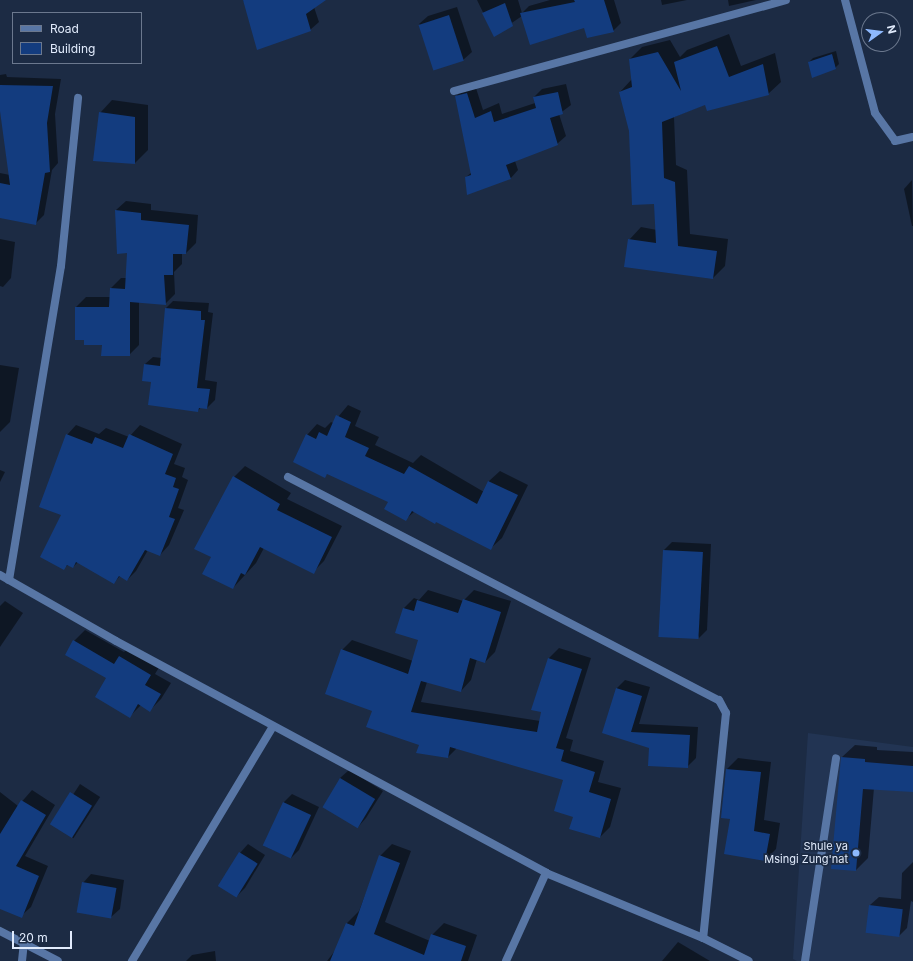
<!DOCTYPE html>
<style>
body{margin:0}
#map{position:relative;width:913px;height:961px;overflow:hidden;background:#1c2b44;font-family:Inter,sans-serif}
div>[style]{position:absolute}
[style*='--x']{left:calc(var(--x)*1px);top:calc(var(--y)*1px);width:calc(var(--w)*1px);rotate:calc(var(--a)*1deg)}
.built>*{inset:0;background:#223453}
.shadow>*{inset:0;background:#0007;transform-origin:0 0}
.building>*{inset:0;background:#133c7f;transform-origin:0 0}
.minor>*{height:8px;margin:-4px;padding:0 4px;transform-origin:4px;border-radius:4px;background:#5876a5}
.dots>*{width:11px;height:11px;translate:-50% -50%;box-sizing:border-box;border:2px solid #1c2b44;border-radius:50%}
span{translate:-50% -50%;white-space:nowrap;text-align:center;line-height:1.15;-webkit-text-stroke:3.5px #1c2b44;paint-order:stroke}
.poi-label{font-size:11px;color:#e1ebfc}
.right{translate:-100% -50%;text-align:right}
.legend{position:absolute;left:12px;top:12px;width:130px;height:52px;box-sizing:border-box;background:#1c2b44;border:1px solid #6b788e;margin:0;padding:5px 7px;list-style:none;font-size:12px;color:#e1ebfc}
.legend li{display:flex;align-items:center;gap:8px;height:20px}
.legend b{width:20px;border:1px solid #6b788e}
.north{position:absolute;left:861px;top:12px;width:40px;height:40px;box-sizing:border-box;background:#1c2b44;border:1px solid #6b788e;border-radius:50%;rotate:76deg;font-size:11px;font-weight:700;line-height:16px;text-align:center;color:#e1ebfc}
.north::after{content:'';display:block;margin:auto;width:14px;height:18px;background:#8eb9fd;clip-path:polygon(50% 0,100% 100%,50% 72%,0 100%)}
.scale{position:absolute;left:12px;top:931px;width:60px;height:18px;box-sizing:border-box;border:2px solid #e1ebfc;border-top:0;padding-left:5px;font-size:12px;line-height:14px;white-space:nowrap;color:#e1ebfc;-webkit-text-stroke:3px #1c2b44;paint-order:stroke}
</style>
<div id="map">
<div class="built">
<div style="clip-path:polygon(808px 733px,913px 747px,913px 961px,797px 961px,793px 959px)"></div>
</div>
<div class="shadow">
<div style="clip-path:polygon(243px 0,324px 0,314px 7px,319px 22px,310px 30px,246px 6px)"></div>
<div style="clip-path:polygon(477px 0,518px 0,522px 13px,529px 6px,550px 0,614px 0,621px 23px,613px 31px,522px 16px,494px 35px)"></div>
<div style="clip-path:polygon(661px 0,687px 0,662px 5px)"></div>
<div style="clip-path:polygon(728px 0,756px 0,729px 6px)"></div>
<div style="clip-path:polygon(457px 7px,472px 52px,463px 60px,419px 24px,428px 16px)"></div>
<div style="clip-path:polygon(729px 34px,741px 66px,775px 53px,781px 82px,768px 94px,706px 104px,674px 117px,676px 165px,687px 170px,690px 234px,728px 239px,725px 266px,713px 278px,629px 240px,641px 227px,657px 230px,655px 203px,630px 131px,620px 92px,632px 79px,630px 59px,642px 47px,670px 40px,680px 57px,687px 50px)"></div>
<div style="clip-path:polygon(836px 51px,839px 64px,835px 68px,809px 62px,813px 58px)"></div>
<div style="clip-path:polygon(6px 74px,7px 77px,61px 79px,55px 114px,58px 163px,52px 170px,44px 215px,36px 223px,0 217px,0 173px,10px 175px,0 104px,0 75px)"></div>
<div style="clip-path:polygon(566px 84px,571px 105px,559px 114px,566px 136px,557px 144px,515px 161px,518px 170px,510px 179px,466px 177px,472px 172px,456px 97px,464px 88px,475px 85px,483px 110px,499px 103px,502px 114px,535px 103px,534px 97px,542px 89px)"></div>
<div style="clip-path:polygon(112px 100px,148px 105px,148px 150px,135px 163px,94px 160px,100px 113px)"></div>
<div style="clip-path:polygon(912px 180px,913px 226px,912px 226px,904px 189px)"></div>
<div style="clip-path:polygon(126px 201px,151px 204px,151px 210px,198px 215px,196px 243px,186px 253px,182px 253px,182px 264px,174px 272px,175px 294px,165px 304px,139px 302px,139px 345px,129px 355px,85px 339px,76px 307px,86px 297px,110px 297px,111px 288px,121px 278px,127px 278px,128px 252px,116px 210px)"></div>
<div style="clip-path:polygon(0 239px,15px 242px,11px 278px,3px 287px,0 286px)"></div>
<div style="clip-path:polygon(173px 301px,209px 303px,208px 312px,213px 313px,205px 380px,217px 382px,215px 400px,207px 408px,201px 407px,198px 411px,152px 381px,145px 364px,153px 357px,162px 358px,166px 308px)"></div>
<div style="clip-path:polygon(0 365px,19px 368px,10px 422px,0 432px)"></div>
<div style="clip-path:polygon(348px 405px,361px 411px,355px 426px,379px 437px,375px 445px,413px 463px,421px 455px,484px 492px,489px 481px,500px 471px,528px 485px,502px 538px,491px 548px,415px 511px,405px 520px,390px 502px,328px 473px,325px 476px,307px 435px,317px 424px,325px 428px,331px 422px,333px 423px)"></div>
<div style="clip-path:polygon(76px 425px,99px 434px,106px 428px,129px 437px,140px 425px,182px 444px,174px 464px,185px 468px,182px 477px,188px 480px,178px 508px,184px 510px,169px 545px,160px 555px,148px 550px,136px 571px,127px 580px,120px 576px,114px 583px,78px 562px,73px 567px,68px 565px,64px 568px,63px 514px,67px 435px)"></div>
<div style="clip-path:polygon(245px 466px,291px 493px,287px 499px,342px 526px,324px 561px,313px 572px,264px 548px,256px 563px,233px 588px,212px 557px,234px 477px)"></div>
<div style="clip-path:polygon(0 470px,5px 472px,0 482px)"></div>
<div style="clip-path:polygon(672px 542px,711px 544px,707px 630px,699px 638px,664px 550px)"></div>
<div style="clip-path:polygon(428px 590px,463px 601px,474px 590px,511px 601px,495px 652px,485px 662px,477px 659px,471px 680px,461px 691px,427px 682px,421px 702px,540px 721px,542px 711px,532px 709px,549px 658px,559px 648px,591px 658px,566px 738px,573px 740px,570px 751px,604px 761px,598px 782px,621px 788px,610px 827px,600px 837px,574px 816px,564px 779px,457px 748px,448px 757px,420px 744px,373px 710px,342px 650px,352px 640px,413px 661px,419px 639px,404px 608px,414px 598px,419px 600px)"></div>
<div style="clip-path:polygon(5px 601px,23px 613px,0 647px,0 606px)"></div>
<div style="clip-path:polygon(85px 630px,124px 652px,131px 645px,161px 664px,155px 674px,171px 683px,161px 699px,150px 710px,141px 705px,129px 717px,107px 678px,74px 641px)"></div>
<div style="clip-path:polygon(625px 680px,650px 687px,639px 724px,698px 727px,696px 758px,688px 766px,650px 747px,603px 732px,617px 688px)"></div>
<div style="clip-path:polygon(855px 745px,877px 747px,877px 750px,913px 752px,913px 791px,874px 788px,868px 858px,856px 870px,842px 757px)"></div>
<div style="clip-path:polygon(738px 758px,771px 762px,764px 820px,780px 823px,776px 849px,765px 860px,731px 818px,722px 817px,727px 769px)"></div>
<div style="clip-path:polygon(349px 770px,383px 791px,366px 818px,358px 827px,340px 778px)"></div>
<div style="left:80px;top:784px;width:24px;height:49px;rotate:33deg"></div>
<div style="clip-path:polygon(32px 790px,55px 805px,25px 856px,48px 866px,31px 907px,21px 916px,0 907px,0 792px,18px 806px)"></div>
<div style="clip-path:polygon(292px 794px,319px 807px,299px 850px,291px 858px,264px 846px,284px 802px)"></div>
<div style="clip-path:polygon(248px 844px,265px 855px,245px 888px,237px 896px,240px 853px)"></div>
<div style="clip-path:polygon(392px 844px,411px 851px,385px 922px,430px 941px,432px 935px,444px 923px,477px 935px,468px 961px,327px 961px,337px 948px,347px 923px,359px 911px,380px 856px)"></div>
<div style="clip-path:polygon(913px 862px,913px 902px,911px 901px,907px 928px,899px 936px,867px 932px,870px 905px,879px 897px,901px 899px,902px 873px)"></div>
<div style="clip-path:polygon(91px 874px,124px 880px,120px 909px,111px 917px,83px 883px)"></div>
<div style="clip-path:polygon(678px 942px,710px 961px,662px 961px)"></div>
<div style="clip-path:polygon(215px 951px,216px 961px,186px 961px,192px 955px)"></div>
</div>
<div class="building">
<div style="clip-path:polygon(243px 0,326px 0,306px 14px,311px 31px,257px 50px)"></div>
<div style="clip-path:polygon(574px 0,604px 0,614px 32px,587px 38px,584px 28px,530px 45px,520px 13px,575px 2px)"></div>
<div style="clip-path:polygon(505px 3px,513px 26px,494px 37px,482px 13px)"></div>
<div style="left:449px;top:15px;width:48px;height:32px;rotate:72deg"></div>
<div style="clip-path:polygon(717px 46px,729px 77px,763px 64px,769px 95px,707px 111px,705px 105px,662px 122px,664px 178px,675px 182px,678px 246px,717px 251px,713px 279px,624px 267px,628px 239px,656px 243px,654px 204px,632px 205px,629px 131px,619px 92px,632px 87px,629px 59px,658px 52px,681px 91px,674px 62px)"></div>
<div style="clip-path:polygon(832px 54px,836px 69px,812px 78px,808px 62px)"></div>
<div style="clip-path:polygon(0 85px,53px 86px,47px 123px,50px 172px,45px 173px,36px 225px,0 218px,0 183px,10px 185px,0 111px)"></div>
<div style="clip-path:polygon(558px 92px,563px 114px,550px 118px,558px 145px,506px 165px,511px 179px,467px 195px,465px 177px,471px 175px,455px 96px,467px 93px,475px 118px,491px 111px,494px 122px,536px 108px,533px 97px)"></div>
<div style="clip-path:polygon(99px 112px,135px 117px,135px 164px,93px 161px)"></div>
<div style="clip-path:polygon(115px 210px,141px 213px,141px 220px,189px 225px,186px 254px,173px 254px,173px 275px,164px 275px,166px 305px,130px 302px,130px 356px,101px 356px,102px 345px,84px 345px,84px 340px,75px 340px,75px 307px,109px 307px,110px 288px,125px 289px,127px 253px,117px 254px)"></div>
<div style="clip-path:polygon(165px 308px,201px 311px,201px 320px,205px 320px,197px 388px,210px 389px,207px 409px,199px 408px,198px 412px,148px 405px,151px 382px,142px 381px,144px 364px,160px 366px)"></div>
<div style="clip-path:polygon(336px 415px,351px 422px,345px 437px,369px 448px,365px 456px,404px 474px,409px 466px,477px 504px,488px 481px,518px 495px,491px 550px,436px 522px,435px 524px,412px 511px,406px 521px,384px 509px,388px 502px,327px 474px,325px 478px,293px 462px,306px 434px,316px 439px,319px 432px,327px 436px)"></div>
<div style="clip-path:polygon(66px 434px,92px 444px,95px 437px,123px 448px,129px 434px,173px 454px,165px 474px,176px 478px,173px 487px,179px 489px,169px 517px,175px 519px,160px 556px,145px 550px,127px 581px,119px 576px,114px 584px,76px 562px,73px 568px,67px 565px,64px 570px,40px 557px,61px 515px,39px 507px)"></div>
<div style="clip-path:polygon(233px 476px,280px 504px,277px 510px,332px 537px,314px 574px,260px 547px,245px 575px,241px 573px,233px 589px,202px 574px,211px 557px,194px 549px)"></div>
<div style="left:663px;top:550px;width:40px;height:87px;rotate:3deg"></div>
<div style="clip-path:polygon(463px 599px,501px 612px,485px 663px,470px 658px,461px 692px,421px 681px,411px 712px,537px 732px,541px 712px,531px 710px,548px 658px,582px 669px,556px 748px,564px 750px,561px 761px,595px 772px,589px 792px,611px 799px,600px 838px,569px 829px,573px 817px,554px 811px,563px 780px,450px 747px,448px 758px,416px 753px,419px 745px,366px 727px,372px 711px,325px 694px,341px 649px,408px 674px,418px 640px,395px 633px,403px 608px,414px 611px,417px 600px,458px 613px)"></div>
<div style="clip-path:polygon(73px 640px,114px 664px,119px 656px,151px 675px,145px 685px,161px 694px,150px 712px,138px 704px,130px 718px,95px 697px,106px 678px,65px 655px)"></div>
<div style="clip-path:polygon(616px 688px,642px 696px,631px 732px,690px 735px,688px 768px,648px 766px,649px 748px,602px 733px)"></div>
<div style="clip-path:polygon(841px 757px,865px 759px,865px 762px,913px 766px,913px 792px,863px 789px,856px 871px,831px 869px)"></div>
<div style="clip-path:polygon(726px 769px,761px 772px,754px 831px,770px 834px,765px 861px,724px 854px,730px 819px,721px 818px)"></div>
<div style="left:340px;top:778px;width:41px;height:34px;rotate:31deg"></div>
<div style="left:70px;top:792px;width:26px;height:38px;rotate:32deg"></div>
<div style="clip-path:polygon(21px 800px,46px 815px,16px 866px,39px 876px,22px 918px,0 909px,0 834px)"></div>
<div style="left:283px;top:802px;width:31px;height:48px;rotate:25deg"></div>
<div style="left:239px;top:852px;width:22px;height:40px;rotate:32deg"></div>
<div style="clip-path:polygon(379px 855px,400px 863px,374px 934px,424px 955px,431px 934px,466px 946px,461px 961px,330px 961px,346px 923px,354px 926px)"></div>
<div style="left:82px;top:882px;width:35px;height:31px;rotate:10deg"></div>
<div style="left:869px;top:905px;width:34px;height:28px;rotate:7deg"></div>
</div>
<div class="minor">
<div style="--x:845;--y:0;--w:117;--a:75.1"></div>
<div style="--x:875;--y:113;--w:34;--a:54"></div>
<div style="--x:895;--y:141;--w:18;--a:-13"></div>
<div style="--x:454;--y:91;--w:344;--a:-15.3"></div>
<div style="--x:288;--y:477;--w:485;--a:27.4"></div>
<div style="--x:719;--y:700;--w:15;--a:62"></div>
<div style="--x:726;--y:713;--w:226;--a:95.8"></div>
<div style="--x:0;--y:575;--w:133;--a:29.6"></div>
<div style="--x:116;--y:641;--w:489;--a:28.3"></div>
<div style="--x:546;--y:873;--w:170;--a:22.5"></div>
<div style="--x:703;--y:938;--w:51;--a:26.6"></div>
<div style="--x:9;--y:580;--w:318;--a:-80.6"></div>
<div style="--x:61;--y:266;--w:169;--a:-84.2"></div>
<div style="--x:0;--y:931;--w:65;--a:27.3"></div>
<div style="--x:22;--y:961;--w:18;--a:-84"></div>
<div style="--x:132;--y:961;--w:274;--a:-59"></div>
<div style="--x:506;--y:961;--w:97;--a:-65.6"></div>
<div style="--x:805;--y:961;--w:205;--a:-81.3"></div>
</div>
<div class="dots">
<div style="left:856px;top:853px;background:#8eb9fd"></div>
</div>
<div class="poi-label">
<span class="right" style="left:848px;top:853px">Shule ya<br>Msingi Zung'nat</span>
</div>
<ul class="legend">
<li><b style="height:5px;background:#5876a5"></b>Road</li>
<li><b style="height:11px;background:#133c7f"></b>Building</li>
</ul>
<div class="north">N</div>
<div class="scale">20 m</div>
</div>
